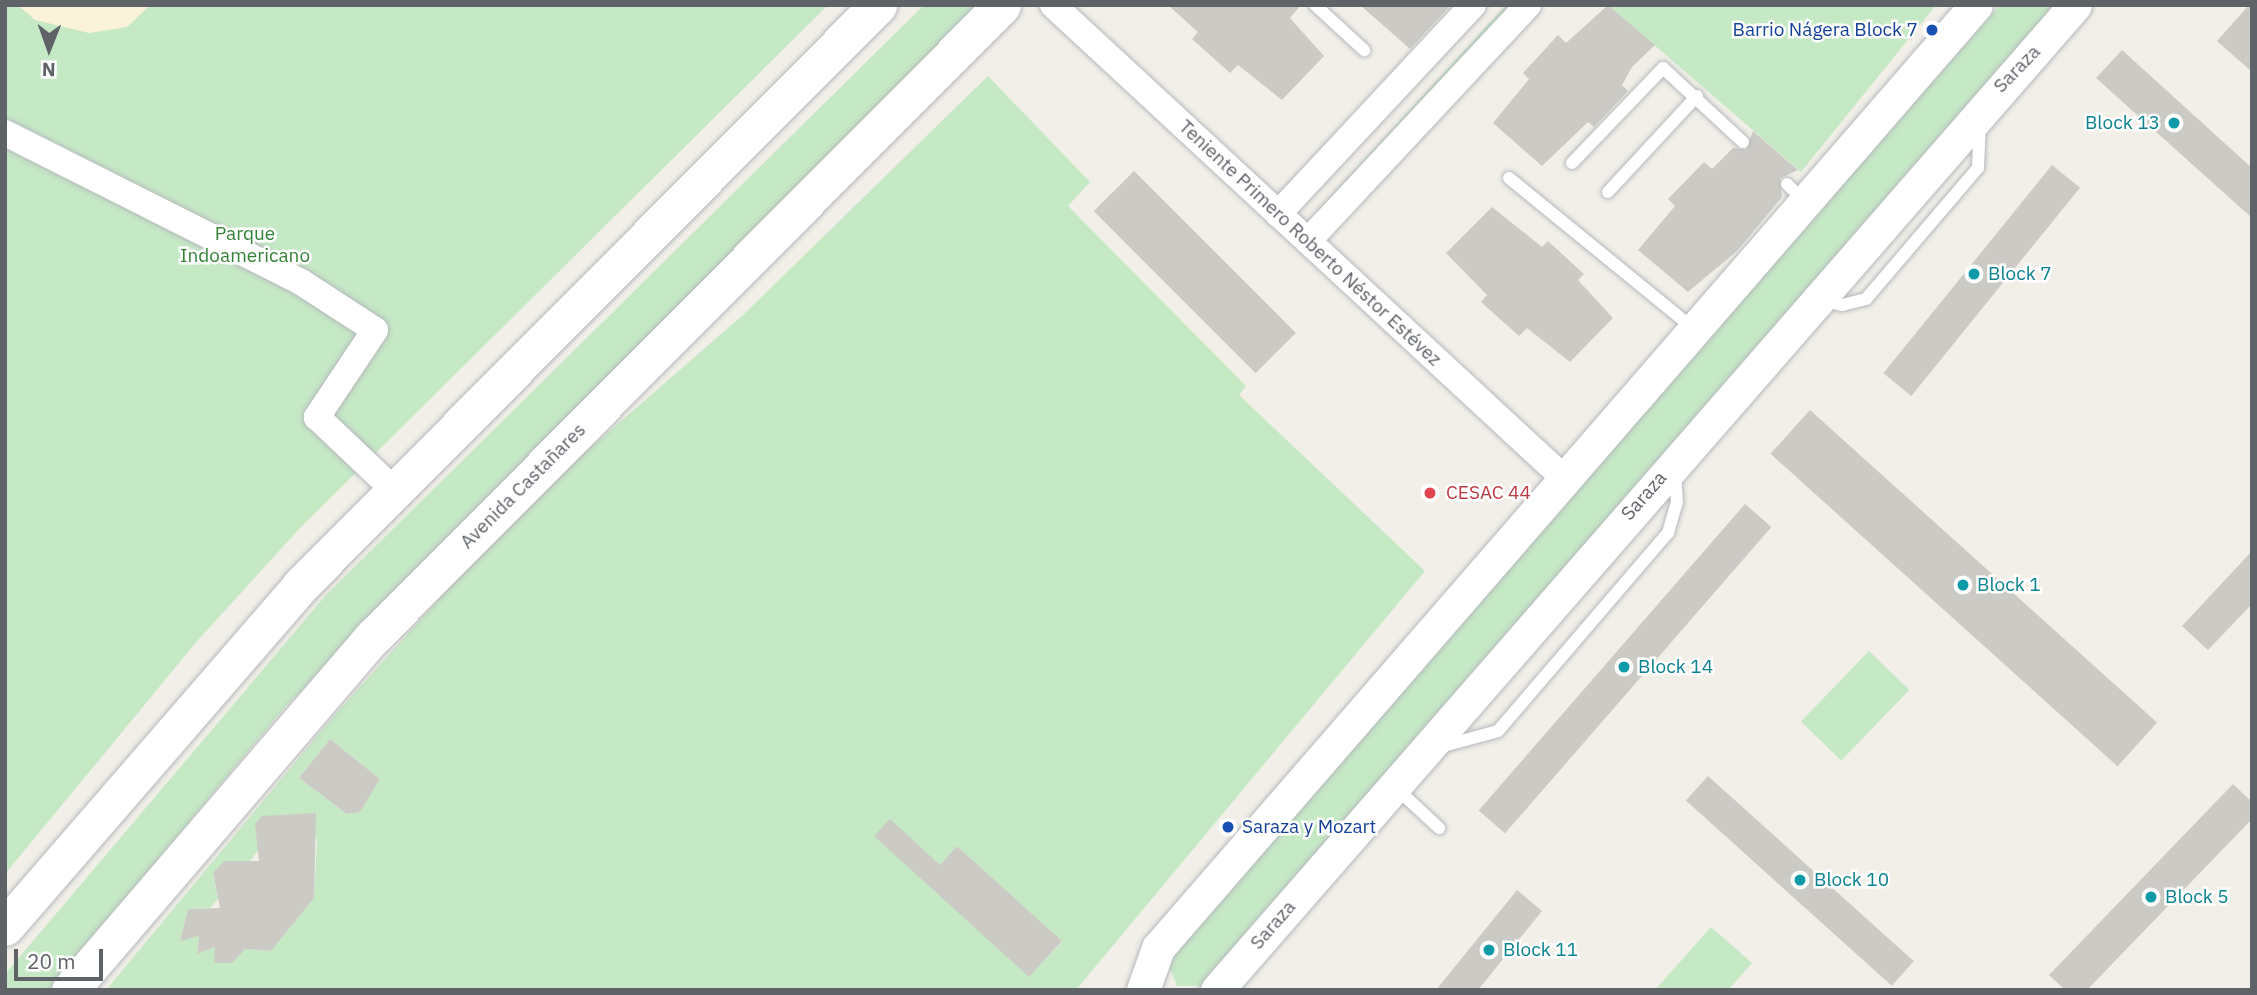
<!DOCTYPE html>
<meta charset="utf-8">
<style>
body{margin:0}
#map{position:relative;width:2257px;height:995px;overflow:hidden;background:#f1efe8;font-family:"IBM Plex Sans",sans-serif}
div>[style]{position:absolute}
[style*='--x']{left:calc(var(--x)*1px);top:calc(var(--y)*1px);width:calc(var(--w)*1px);rotate:calc(var(--a)*1deg)}
.green>*{inset:0;background:#c5e8c5;transform-origin:0 0}
.sand>*{inset:0;background:#fbf3d9}
.building>*{inset:0;background:#cccac5;transform-origin:0 0}
.roads{filter:drop-shadow(0 0 2px #b5b8bc) drop-shadow(0 0 2px #b5b8bc)}
.service>*{height:12px;margin:-6px;padding:0 6px;transform-origin:6px;border-radius:6px;background:#fff}
.minor>*{height:26px;margin:-13px;padding:0 13px;transform-origin:13px;border-radius:13px;background:#fff}
.tertiary>*{height:33px;margin:-16.5px;padding:0 16.5px;transform-origin:16.5px;border-radius:16.5px;background:#fff}
.secondary>*{height:37px;margin:-18.5px;padding:0 18.5px;transform-origin:18.5px;border-radius:18.5px;background:#fff}
.dots>*{width:19px;height:19px;translate:-50% -50%;box-sizing:border-box;border:4px solid #fff;border-radius:50%}
span{translate:-50% -50%;white-space:nowrap;text-align:center;line-height:1.15;-webkit-text-stroke:5px #fff;paint-order:stroke}
.transit-label{font-size:19px;color:#164399}
.right{translate:-100% -50%;text-align:right}
.left{translate:0 -50%;text-align:left}
.street-label{font-size:19px;color:#5f6368}
.culture-label{font-size:19px;color:#0d838f}
.park-label{font-size:19px;color:#348238}
.health-label{font-size:19px;color:#be3a42}
.frame{position:absolute;inset:0;border:7px solid #5f6368;pointer-events:none}
.north{position:absolute;left:14px;top:14px;width:70px;height:70px;-webkit-text-stroke:5px #fff;paint-order:stroke;rotate:181deg;font-size:19px;font-weight:700;line-height:28px;text-align:center;color:#5f6368}
.north::after{content:'';display:block;margin:auto;width:24px;height:32px;background:#5f6368;clip-path:polygon(50% 0,100% 100%,50% 72%,0 100%)}
.scale{position:absolute;left:14px;top:949px;width:89px;height:32px;box-sizing:border-box;border:4px solid #5f6368;border-top:0;padding-left:9px;font-size:21px;line-height:24px;white-space:nowrap;color:#5f6368;-webkit-text-stroke:5px #fff;paint-order:stroke}
</style>
<div id="map">
<div class="green">
<div style="clip-path:polygon(5px 5px,828px 5px,301px 527px,198px 640px,5px 874px)"></div>
<div style="clip-path:polygon(924px 5px,988px 5px,286px 706px,49px 990px,5px 990px,5px 974px,326px 595px)"></div>
<div style="clip-path:polygon(1506px 5px,1515px 5px,1316px 216px,1317px 211px)"></div>
<div style="clip-path:polygon(1608px 5px,1936px 5px,1801px 172px)"></div>
<div style="clip-path:polygon(2000px 5px,2055px 5px,1201px 986px,1177px 986px,1168px 964px,1173px 950px)"></div>
<div style="clip-path:polygon(evenodd,988px 76px,1090px 182px,1068px 206px,1246px 386px,1239px 395px,1425px 571px,1076px 990px,106px 990px,332px 718px,522px 507px,743px 315px,988px 76px,330px 739px,380px 779px,360px 812px,347px 814px,299px 778px,330px 739px,988px 76px,890px 820px,940px 865px,957px 846px,1062px 942px,1029px 976px,875px 836px,890px 820px,988px 76px,317px 839px,314px 898px,271px 951px,245px 949px,232px 963px,215px 963px,215px 947px,197px 954px,199px 936px,180px 940px,188px 909px,210px 908px,218px 899px,213px 874px,224px 861px,250px 861px,258px 850px,317px 839px)"></div>
<div style="left:1869px;top:651px;width:56px;height:98px;rotate:44deg"></div>
<div style="clip-path:polygon(1711px 927px,1752px 963px,1728px 990px,1655px 990px)"></div>
</div>
<div class="sand">
<div style="clip-path:polygon(18px 5px,150px 5px,127px 27px,89px 33px,35px 20px)"></div>
</div>
<div class="building">
<div style="clip-path:polygon(1168px 5px,1301px 5px,1290px 18px,1324px 56px,1282px 100px,1238px 65px,1230px 73px,1192px 39px,1198px 32px)"></div>
<div style="clip-path:polygon(1360px 5px,1451px 5px,1410px 49px)"></div>
<div style="clip-path:polygon(1608px 5px,1655px 45px,1632px 67px,1622px 85px,1628px 91px,1594px 127px,1588px 122px,1542px 166px,1493px 123px,1529px 79px,1523px 73px,1558px 35px,1566px 43px)"></div>
<div style="clip-path:polygon(2249px 5px,2252px 5px,2252px 72px,2217px 41px)"></div>
<div style="clip-path:polygon(2122px 50px,2252px 168px,2252px 218px,2096px 78px)"></div>
<div style="clip-path:polygon(1753px 131px,1798px 170px,1780px 178px,1782px 197px,1737px 251px,1688px 292px,1638px 250px,1675px 206px,1668px 199px,1704px 162px,1712px 169px,1733px 148px,1746px 150px)"></div>
<div style="left:2052px;top:165px;width:36px;height:268px;rotate:39deg"></div>
<div style="left:1134px;top:171px;width:229px;height:57px;rotate:45deg"></div>
<div style="clip-path:polygon(1492px 207px,1542px 247px,1548px 241px,1584px 274px,1578px 280px,1613px 318px,1570px 362px,1527px 328px,1519px 336px,1481px 302px,1487px 295px,1446px 253px)"></div>
<div style="left:1810px;top:410px;width:467px;height:59px;rotate:42deg"></div>
<div style="left:1745px;top:504px;width:35px;height:406px;rotate:41deg"></div>
<div style="clip-path:polygon(2252px 551px,2252px 604px,2208px 650px,2182px 626px)"></div>
<div style="clip-path:polygon(330px 739px,380px 779px,360px 812px,347px 814px,299px 778px)"></div>
<div style="left:1708px;top:776px;width:277px;height:33px;rotate:42deg"></div>
<div style="clip-path:polygon(2233px 784px,2252px 802px,2252px 819px,2087px 990px,2065px 990px,2049px 975px)"></div>
<div style="clip-path:polygon(316px 813px,314px 898px,271px 951px,245px 949px,232px 963px,214px 963px,215px 947px,197px 954px,199px 936px,180px 941px,188px 909px,220px 908px,213px 873px,224px 861px,259px 861px,255px 824px,262px 816px)"></div>
<div style="clip-path:polygon(890px 819px,940px 865px,957px 846px,1062px 941px,1029px 977px,874px 836px)"></div>
<div style="clip-path:polygon(1517px 890px,1542px 911px,1478px 990px,1436px 990px)"></div>
</div>
<div class="roads">
<div class="service">
<div style="--x:1315;--y:5;--w:67;--a:42.6"></div>
<div style="--x:1572;--y:163;--w:132;--a:-46.2"></div>
<div style="--x:1663;--y:68;--w:109;--a:42.8"></div>
<div style="--x:1509;--y:178;--w:237;--a:39.2"></div>
<div style="--x:1787;--y:184;--w:25;--a:45"></div>
<div style="--x:1608;--y:192;--w:131;--a:-47.2"></div>
<div style="--x:1822;--y:300;--w:21;--a:14"></div>
<div style="--x:1842;--y:305;--w:25;--a:-14"></div>
<div style="--x:1866;--y:299;--w:172;--a:-49.5"></div>
<div style="--x:1978;--y:168;--w:47;--a:-87.6"></div>
<div style="--x:1436;--y:748;--w:64;--a:-15.3"></div>
<div style="--x:1498;--y:731;--w:261;--a:-49.4"></div>
<div style="--x:1668;--y:533;--w:32;--a:-74"></div>
<div style="--x:1677;--y:502;--w:29;--a:-94"></div>
<div style="--x:1396;--y:788;--w:59;--a:42.9"></div>
</div>
<div class="minor">
<div style="--x:1053;--y:5;--w:701;--a:42.8"></div>
<div style="--x:5;--y:133;--w:331;--a:26.7"></div>
<div style="--x:301;--y:282;--w:88;--a:33"></div>
<div style="--x:375;--y:330;--w:105;--a:123.7"></div>
<div style="--x:317;--y:417;--w:108;--a:43.5"></div>
<div style="--x:1278;--y:214;--w:286;--a:-47"></div>
<div style="--x:1308;--y:241;--w:323;--a:-47"></div>
</div>
<div class="tertiary">
<div style="--x:1143;--y:990;--w:45;--a:-70.3"></div>
<div style="--x:1158;--y:948;--w:1248;--a:-49.06"></div>
<div style="--x:1217;--y:990;--w:1306;--a:-48.94"></div>
</div>
<div class="secondary">
<div style="--x:5;--y:927;--w:451;--a:-49.1"></div>
<div style="--x:300;--y:586;--w:820;--a:-45.15"></div>
<div style="--x:70;--y:990;--w:465;--a:-49.4"></div>
<div style="--x:373;--y:637;--w:892;--a:-45.14"></div>
</div>
</div>
<div class="dots">
<div style="left:1932px;top:30px;background:#1a4fb4"></div>
<div style="left:2174px;top:123px;background:#0f9aa8"></div>
<div style="left:1974px;top:274px;background:#0f9aa8"></div>
<div style="left:1430px;top:493px;background:#e0444e"></div>
<div style="left:1963px;top:585px;background:#0f9aa8"></div>
<div style="left:1624px;top:667px;background:#0f9aa8"></div>
<div style="left:1228px;top:827px;background:#1a4fb4"></div>
<div style="left:1800px;top:880px;background:#0f9aa8"></div>
<div style="left:2151px;top:897px;background:#0f9aa8"></div>
<div style="left:1489px;top:950px;background:#0f9aa8"></div>
</div>
<div class="transit-label">
<span class="right" style="left:1918px;top:30px">Barrio Nágera Block 7</span>
<span class="left" style="left:1242px;top:827px">Saraza y Mozart</span>
</div>
<div class="street-label">
<span style="left:2017px;top:69px;rotate:-46deg">Saraza</span>
<span style="left:1310px;top:243px;rotate:43deg">Teniente Primero Roberto Néstor Estévez</span>
<span style="left:523px;top:486px;rotate:-45deg">Avenida Castañares</span>
<span style="left:1644px;top:496px;rotate:-49deg">Saraza</span>
<span style="left:1273px;top:925px;rotate:-49deg">Saraza</span>
</div>
<div class="culture-label">
<span class="right" style="left:2160px;top:123px">Block 13</span>
<span class="left" style="left:1988px;top:274px">Block 7</span>
<span class="left" style="left:1977px;top:585px">Block 1</span>
<span class="left" style="left:1638px;top:667px">Block 14</span>
<span class="left" style="left:1814px;top:880px">Block 10</span>
<span class="left" style="left:2165px;top:897px">Block 5</span>
<span class="left" style="left:1503px;top:950px">Block 11</span>
</div>
<div class="park-label">
<span style="left:245px;top:245px">Parque<br>Indoamericano</span>
</div>
<div class="health-label">
<span class="left" style="left:1446px;top:493px">CESAC 44</span>
</div>
<div class="frame"></div>
<div class="north">N</div>
<div class="scale">20 m</div>
</div>
